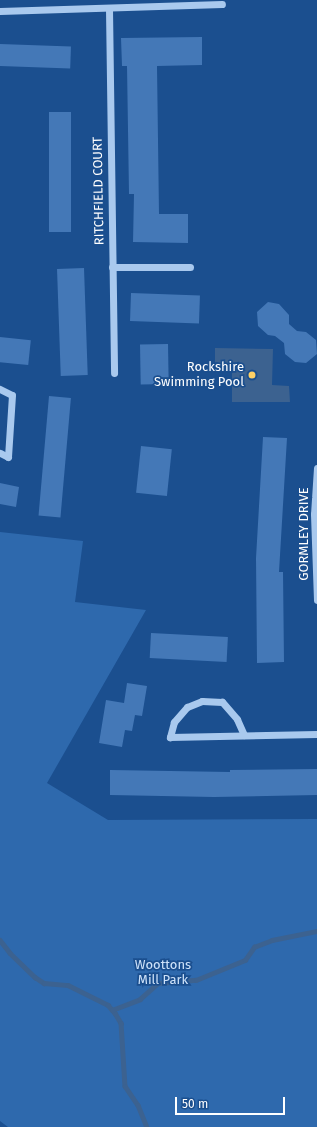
<!DOCTYPE html>
<style>
body{margin:0}
#map{position:relative;width:317px;height:1127px;overflow:hidden;background:#1b4f8f;font-family:"Fira Sans",sans-serif}
div>[style]{position:absolute}
[style*='--x']{left:calc(var(--x)*1px);top:calc(var(--y)*1px);width:calc(var(--w)*1px);rotate:calc(var(--a)*1deg)}
.green>*{inset:0;background:#2e69ad}
.water>*{inset:0;background:#3c6290}
.stream>*{height:4.5px;margin:-2.25px;padding:0 2.25px;transform-origin:2.25px;border-radius:2.25px;background:#3c6290}
.building>*{inset:0;background:#4478b7;transform-origin:0 0}
.minor>*{height:7px;margin:-3.5px;padding:0 3.5px;transform-origin:3.5px;border-radius:3.5px;background:#a9c9ee}
.dots>*{width:11px;height:11px;translate:-50% -50%;box-sizing:border-box;border:2px solid #1b4f8f;border-radius:50%}
span{translate:-50% -50%;white-space:nowrap;text-align:center;line-height:1.15;-webkit-text-stroke:3.5px #1b4f8f;paint-order:stroke}
.street-label{font-size:13px;color:#fff}
.poi-label{font-size:13px;color:#fff}
.right{translate:-100% -50%;text-align:right}
.park-label{font-size:13px;color:#cfe3fa}
.scale{position:absolute;left:175px;top:1097px;width:110px;height:18px;box-sizing:border-box;border:2px solid #fff;border-top:0;padding-left:5px;font-size:12px;line-height:14px;white-space:nowrap;color:#fff;-webkit-text-stroke:3px #1b4f8f;paint-order:stroke}
</style>
<div id="map">
<div class="green">
<div style="clip-path:polygon(0 532px,83px 541px,75px 602px,146px 610px,47px 783px,108px 820px,317px 819px,317px 1127px,8px 1127px,0 1121px)"></div>
</div>
<div class="water">
<div style="clip-path:polygon(215px 348px,273px 349px,272px 385px,289px 386px,290px 402px,232px 402px,232px 366px,215px 365px)"></div>
</div>
<div class="stream">
<div style="--x:0;--y:940;--w:16;--a:52"></div>
<div style="--x:10;--y:953;--w:35;--a:44"></div>
<div style="--x:35;--y:977;--w:11;--a:34"></div>
<div style="--x:44;--y:983;--w:24;--a:5"></div>
<div style="--x:68;--y:985;--w:45;--a:26.6"></div>
<div style="--x:108;--y:1005;--w:11;--a:49"></div>
<div style="--x:115;--y:1013;--w:12;--a:59"></div>
<div style="--x:121;--y:1023;--w:63;--a:86.4"></div>
<div style="--x:125;--y:1086;--w:23;--a:56"></div>
<div style="--x:138;--y:1105;--w:24;--a:68"></div>
<div style="--x:112;--y:1010;--w:30;--a:-21"></div>
<div style="--x:140;--y:999;--w:24;--a:-42"></div>
<div style="--x:158;--y:983;--w:38;--a:-5"></div>
<div style="--x:196;--y:980;--w:53;--a:-22.2"></div>
<div style="--x:245;--y:960;--w:16;--a:-55"></div>
<div style="--x:254;--y:947;--w:19;--a:-21"></div>
<div style="--x:272;--y:940;--w:46;--a:-11.3"></div>
</div>
<div class="building">
<div style="clip-path:polygon(202px 37px,202px 65px,157px 66px,159px 214px,188px 214px,188px 243px,133px 242px,134px 194px,129px 194px,127px 66px,122px 66px,121px 38px)"></div>
<div style="left:0;top:44px;width:71px;height:22px;rotate:2deg"></div>
<div style="left:49px;top:112px;width:22px;height:120px"></div>
<div style="left:84px;top:268px;width:107px;height:27px;rotate:88deg"></div>
<div style="left:131px;top:293px;width:69px;height:28px;rotate:2deg"></div>
<div style="clip-path:polygon(268px 302px,279px 304px,289px 315px,289px 324px,297px 331px,306px 332px,316px 340px,317px 354px,306px 363px,295px 362px,285px 354px,284px 343px,275px 336px,268px 335px,258px 326px,257px 312px)"></div>
<div style="left:0;top:337px;width:31px;height:25px;rotate:6deg"></div>
<div style="left:168px;top:344px;width:40px;height:28px;rotate:89deg"></div>
<div style="left:49px;top:396px;width:22px;height:120px;rotate:5deg"></div>
<div style="clip-path:polygon(263px 437px,287px 438px,279px 572px,283px 572px,284px 662px,257px 663px,256px 558px)"></div>
<div style="left:141px;top:446px;width:31px;height:47px;rotate:6deg"></div>
<div style="clip-path:polygon(0 483px,19px 487px,16px 507px,0 504px)"></div>
<div style="left:151px;top:633px;width:77px;height:25px;rotate:3deg"></div>
<div style="clip-path:polygon(127px 683px,147px 686px,142px 716px,135px 715px,132px 731px,125px 730px,122px 747px,99px 743px,106px 700px,124px 703px)"></div>
<div style="clip-path:polygon(317px 769px,317px 795px,214px 797px,110px 795px,110px 770px,230px 772px,230px 770px)"></div>
</div>
<div class="minor">
<div style="--x:109;--y:9;--w:364;--a:89.2"></div>
<div style="--x:0;--y:11;--w:222;--a:-1.8"></div>
<div style="--x:112;--y:267;--w:78;--a:0"></div>
<div style="--x:0;--y:389;--w:13;--a:27"></div>
<div style="--x:12;--y:395;--w:62;--a:93.7"></div>
<div style="--x:8;--y:457;--w:9;--a:-153"></div>
<div style="--x:317;--y:468;--w:46;--a:93.7"></div>
<div style="--x:314;--y:514;--w:86;--a:88"></div>
<div style="--x:244;--y:735;--w:17;--a:-114"></div>
<div style="--x:237;--y:719;--w:23;--a:-131"></div>
<div style="--x:222;--y:702;--w:20;--a:-177"></div>
<div style="--x:202;--y:701;--w:16;--a:158"></div>
<div style="--x:187;--y:707;--w:20;--a:131"></div>
<div style="--x:174;--y:722;--w:16;--a:105"></div>
<div style="--x:170;--y:737;--w:147;--a:-1.2"></div>
</div>
<div class="dots">
<div style="left:252px;top:375px;background:#ffd166"></div>
</div>
<div class="street-label">
<span style="left:99px;top:191px;rotate:-91deg">RITCHFIELD COURT</span>
<span style="left:304px;top:534px;rotate:-90deg">GORMLEY DRIVE</span>
</div>
<div class="poi-label">
<span class="right" style="left:244px;top:375px">Rockshire<br>Swimming Pool</span>
</div>
<div class="park-label">
<span style="left:163px;top:973px">Woottons<br>Mill Park</span>
</div>
<div class="scale">50 m</div>
</div>
